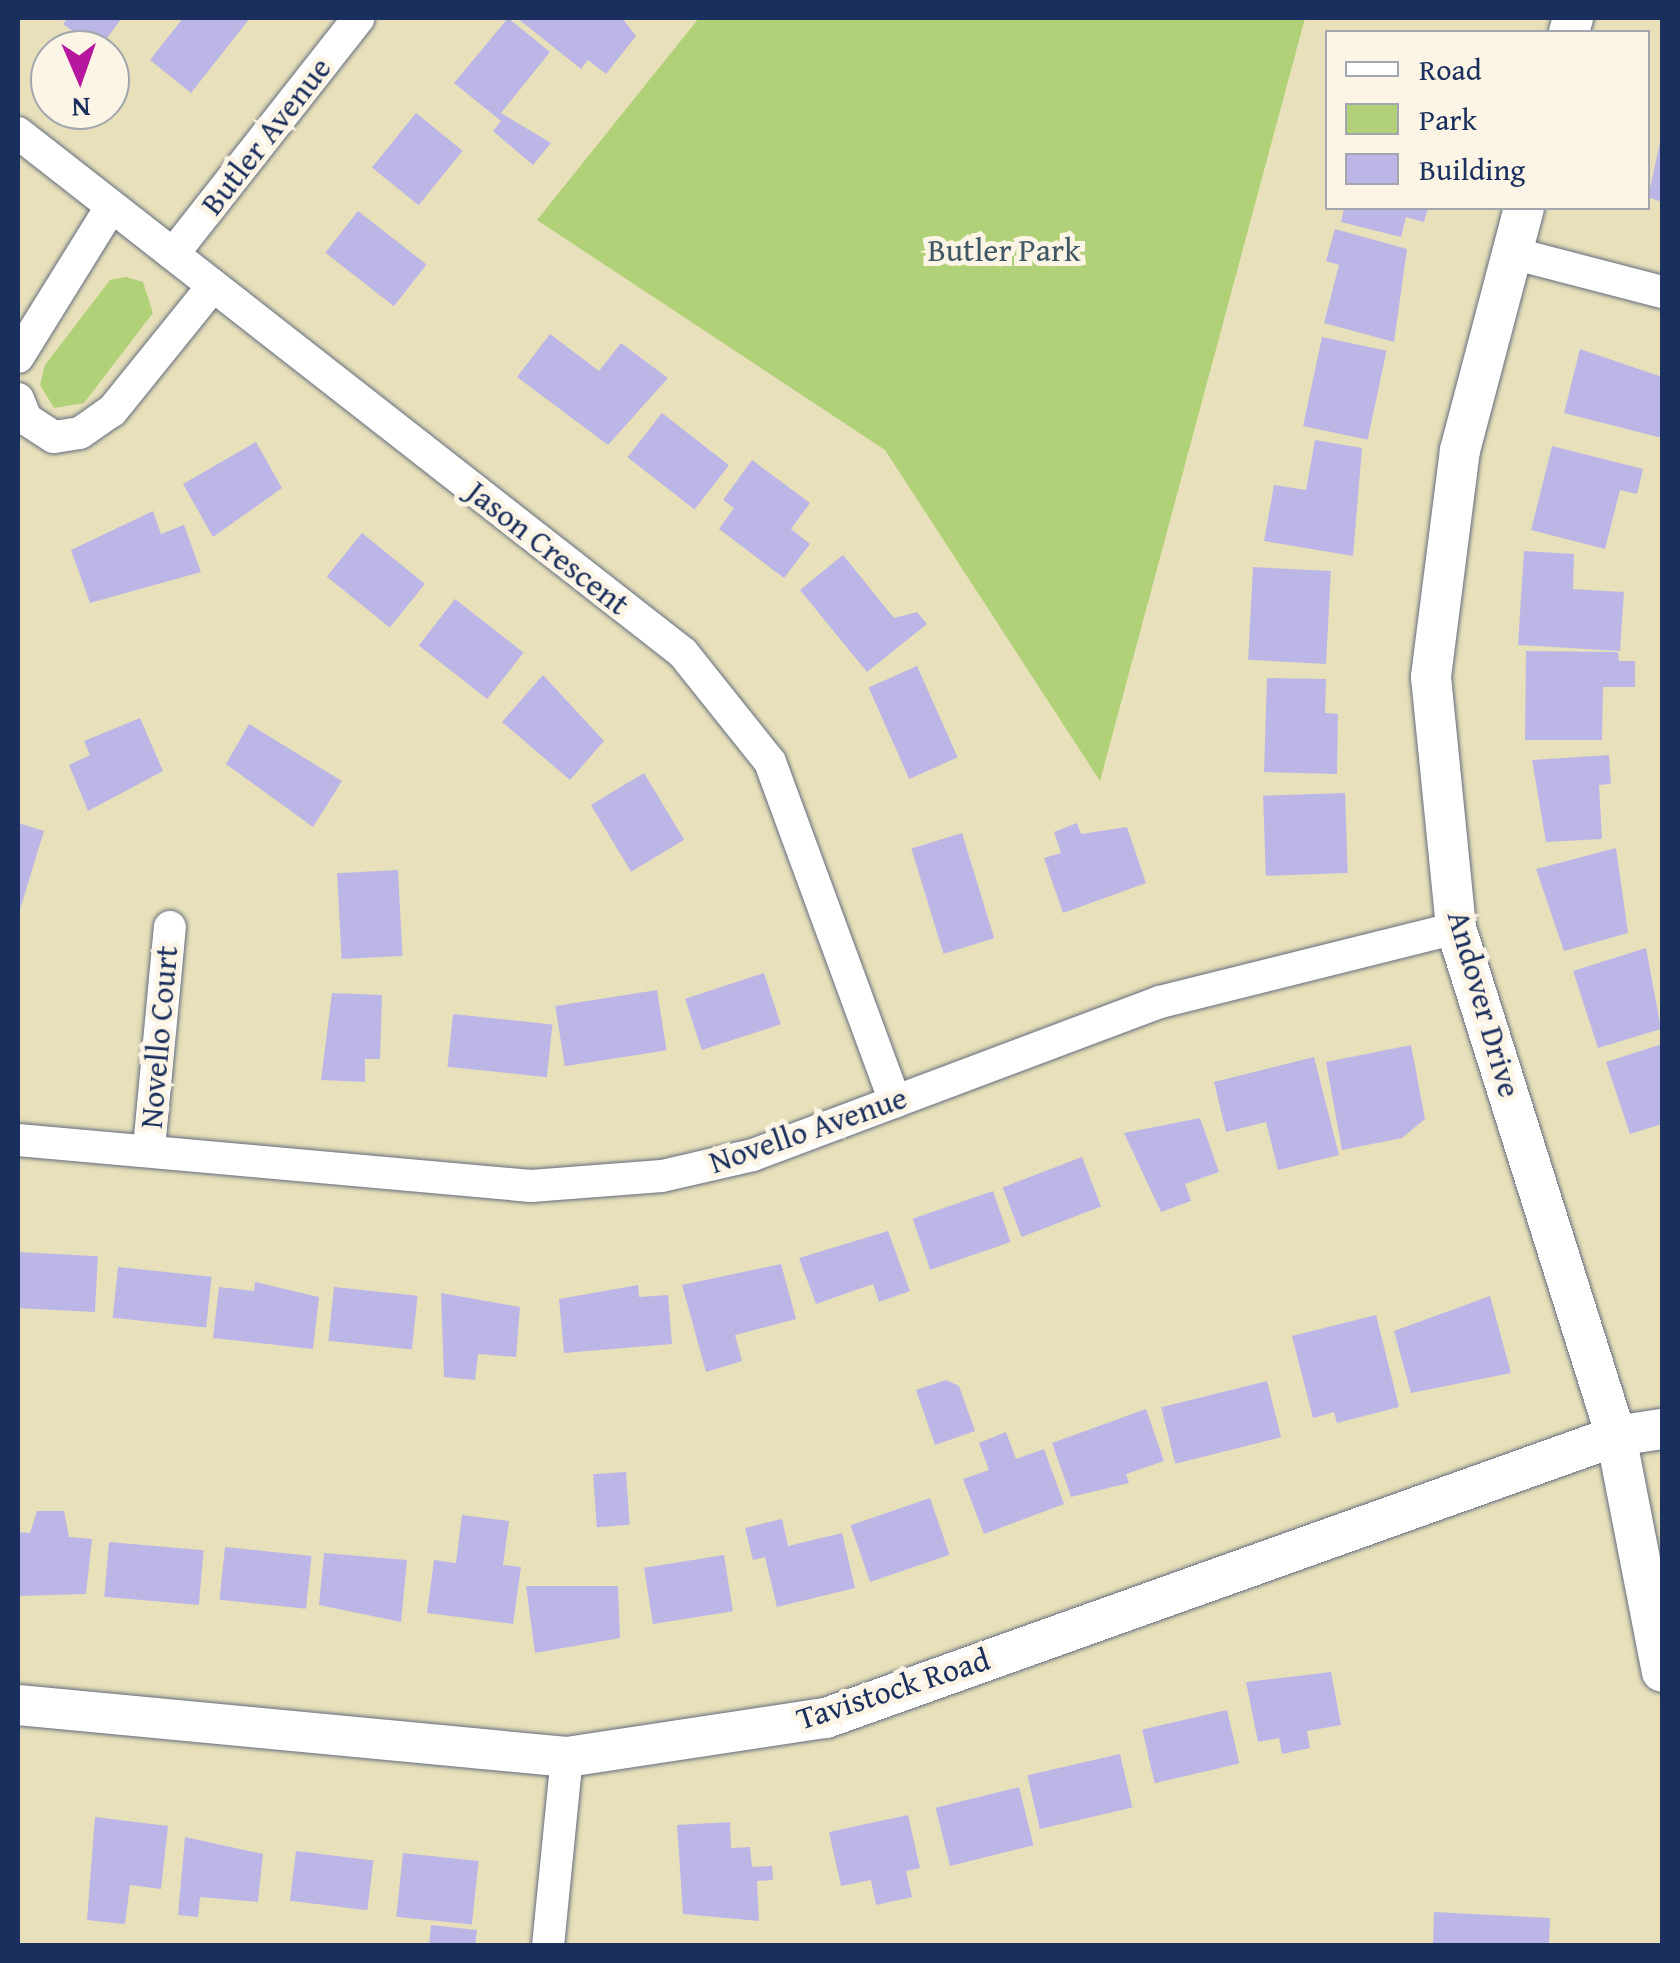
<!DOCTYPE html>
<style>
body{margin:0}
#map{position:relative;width:1680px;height:1963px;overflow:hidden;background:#e8e0ba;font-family:"Gentium Book Plus",serif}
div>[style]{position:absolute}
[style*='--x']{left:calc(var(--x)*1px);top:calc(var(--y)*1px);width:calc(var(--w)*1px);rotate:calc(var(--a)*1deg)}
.green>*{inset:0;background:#b1d178}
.building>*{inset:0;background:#bcb6e7;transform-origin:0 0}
.roads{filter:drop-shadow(0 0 2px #636d7e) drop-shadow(0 0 2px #636d7e)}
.minor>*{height:32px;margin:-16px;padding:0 16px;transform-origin:16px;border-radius:16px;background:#fff}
.tertiary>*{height:40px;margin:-20px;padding:0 20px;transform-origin:20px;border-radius:20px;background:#fff}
span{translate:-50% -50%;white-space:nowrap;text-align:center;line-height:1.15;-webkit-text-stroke:10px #fcf5e5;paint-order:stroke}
.street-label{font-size:32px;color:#1b2f5e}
.park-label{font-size:32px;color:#405864}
.frame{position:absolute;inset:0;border:20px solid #1b2f5e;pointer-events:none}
.legend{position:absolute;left:1325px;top:30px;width:325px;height:180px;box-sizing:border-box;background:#fcf5e5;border:2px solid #a2a6af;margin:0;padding:12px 18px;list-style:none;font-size:30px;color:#1b2f5e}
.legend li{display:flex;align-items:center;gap:20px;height:50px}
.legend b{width:50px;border:2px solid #a2a6af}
.north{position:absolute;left:30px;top:30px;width:100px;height:100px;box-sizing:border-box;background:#fcf5e5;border:2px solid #a2a6af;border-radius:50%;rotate:178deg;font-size:28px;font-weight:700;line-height:40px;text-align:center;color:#1b2f5e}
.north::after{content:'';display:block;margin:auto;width:35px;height:45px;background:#b5179e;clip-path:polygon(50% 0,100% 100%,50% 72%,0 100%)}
</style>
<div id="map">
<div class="green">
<div style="clip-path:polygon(699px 18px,1305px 18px,1100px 781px,885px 450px,537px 220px)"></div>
<div style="clip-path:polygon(126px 277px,143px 282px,153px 313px,84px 403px,54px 408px,40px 385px,45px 365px,110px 280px)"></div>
</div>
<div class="building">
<div style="clip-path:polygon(68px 18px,122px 18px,98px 50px,63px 24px)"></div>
<div style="clip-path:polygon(183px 18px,250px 18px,191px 93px,150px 60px)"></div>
<div style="clip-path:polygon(508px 18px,550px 52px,501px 113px,551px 143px,533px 165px,493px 131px,501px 121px,454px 83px)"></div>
<div style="clip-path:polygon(517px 18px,622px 18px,636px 36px,606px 74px,588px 60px,581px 69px)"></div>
<div style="left:416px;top:113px;width:60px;height:70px;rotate:39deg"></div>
<div style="clip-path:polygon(1662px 133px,1662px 202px,1648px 197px)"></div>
<div style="clip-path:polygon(1344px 208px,1428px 208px,1424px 222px,1406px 217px,1401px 237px,1341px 222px)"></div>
<div style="left:358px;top:211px;width:87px;height:53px;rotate:38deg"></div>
<div style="clip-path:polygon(1335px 229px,1407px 249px,1394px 342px,1324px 323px,1339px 265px,1326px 261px)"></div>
<div style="clip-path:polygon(550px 334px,599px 371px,621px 343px,668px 378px,608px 445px,517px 377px)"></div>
<div style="left:1322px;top:337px;width:66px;height:91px;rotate:12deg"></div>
<div style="clip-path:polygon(1580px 349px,1662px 377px,1662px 438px,1564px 413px)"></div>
<div style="left:662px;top:413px;width:85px;height:56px;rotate:38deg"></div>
<div style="clip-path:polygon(1315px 440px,1362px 448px,1353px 556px,1264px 541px,1274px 485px,1306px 490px)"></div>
<div style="clip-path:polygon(256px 442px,282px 488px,213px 537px,183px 484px)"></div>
<div style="clip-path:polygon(1552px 446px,1643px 469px,1637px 494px,1620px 490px,1605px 549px,1531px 530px)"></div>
<div style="clip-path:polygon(752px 460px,810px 503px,791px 529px,810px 544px,784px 578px,719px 529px,734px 508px,723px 500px)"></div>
<div style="clip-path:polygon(153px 511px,161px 534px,184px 525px,201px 572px,90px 603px,71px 550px)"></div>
<div style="left:362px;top:533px;width:81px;height:56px;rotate:39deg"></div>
<div style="clip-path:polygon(1524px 551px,1574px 554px,1573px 589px,1624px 592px,1620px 651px,1518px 645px)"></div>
<div style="clip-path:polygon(843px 555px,894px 618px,917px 612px,927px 624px,867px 672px,800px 590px)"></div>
<div style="left:1253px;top:567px;width:78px;height:93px;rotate:3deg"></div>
<div style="left:455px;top:599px;width:87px;height:59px;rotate:38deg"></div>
<div style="clip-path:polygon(1526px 651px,1618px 652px,1619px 661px,1635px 661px,1635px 687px,1603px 687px,1602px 740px,1525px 740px)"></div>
<div style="left:917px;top:666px;width:100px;height:53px;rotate:66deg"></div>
<div style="clip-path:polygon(543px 675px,604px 741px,570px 780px,502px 722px)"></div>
<div style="clip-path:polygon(1267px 678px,1326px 679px,1325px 713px,1338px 714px,1337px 774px,1264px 772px)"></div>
<div style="clip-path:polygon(140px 718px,163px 771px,88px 811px,69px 765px,90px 755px,84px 741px)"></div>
<div style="clip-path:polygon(249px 724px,342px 781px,313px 827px,226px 764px)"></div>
<div style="clip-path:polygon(1609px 755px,1611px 784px,1599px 785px,1602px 839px,1546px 842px,1532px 760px)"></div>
<div style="left:644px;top:773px;width:78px;height:62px;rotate:59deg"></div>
<div style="left:1345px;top:793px;width:80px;height:82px;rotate:88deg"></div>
<div style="clip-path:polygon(18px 823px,44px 831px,18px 916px)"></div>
<div style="clip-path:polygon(1077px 823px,1081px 834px,1127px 827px,1146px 883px,1063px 913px,1044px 858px,1061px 853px,1054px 832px)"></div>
<div style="left:962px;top:833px;width:110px;height:53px;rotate:73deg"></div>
<div style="clip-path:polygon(1616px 848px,1628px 933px,1564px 951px,1536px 869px)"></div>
<div style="left:398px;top:870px;width:86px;height:61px;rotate:87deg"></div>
<div style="clip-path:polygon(1646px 948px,1661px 1029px,1598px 1048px,1573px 971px)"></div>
<div style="left:764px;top:973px;width:54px;height:83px;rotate:72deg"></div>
<div style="left:657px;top:990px;width:61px;height:103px;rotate:81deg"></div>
<div style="clip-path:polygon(332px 993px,382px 995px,380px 1059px,365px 1059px,365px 1082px,321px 1080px)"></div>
<div style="left:453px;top:1014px;width:100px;height:53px;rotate:6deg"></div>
<div style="clip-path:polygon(1662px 1044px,1662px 1124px,1630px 1134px,1606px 1062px)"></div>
<div style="clip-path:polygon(1411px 1045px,1425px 1119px,1402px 1138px,1342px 1150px,1326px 1062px)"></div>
<div style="clip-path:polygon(1314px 1057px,1339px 1155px,1278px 1170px,1266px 1122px,1226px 1132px,1214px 1082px)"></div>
<div style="clip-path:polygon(1200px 1118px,1219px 1172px,1185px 1184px,1191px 1201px,1161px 1212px,1124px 1133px)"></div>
<div style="left:1082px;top:1157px;width:53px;height:85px;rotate:69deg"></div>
<div style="left:993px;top:1191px;width:54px;height:85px;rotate:71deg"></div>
<div style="clip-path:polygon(888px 1231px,910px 1291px,879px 1302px,873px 1284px,816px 1304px,799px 1258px)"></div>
<div style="left:18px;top:1252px;width:80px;height:56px;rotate:3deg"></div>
<div style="clip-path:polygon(781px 1264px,796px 1319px,735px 1335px,742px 1361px,706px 1372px,682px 1285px)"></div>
<div style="left:118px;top:1267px;width:94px;height:51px;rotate:6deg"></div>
<div style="clip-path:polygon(255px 1282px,319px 1297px,313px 1349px,213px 1338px,219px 1287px,254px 1291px)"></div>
<div style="clip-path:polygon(638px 1285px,639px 1297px,668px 1295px,672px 1344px,564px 1353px,559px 1299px)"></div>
<div style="left:334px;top:1287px;width:84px;height:54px;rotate:6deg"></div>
<div style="clip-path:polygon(441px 1293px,520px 1307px,516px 1357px,478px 1354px,475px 1380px,444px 1377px)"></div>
<div style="clip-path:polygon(1490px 1296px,1511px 1373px,1411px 1393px,1394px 1331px)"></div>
<div style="clip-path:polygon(1376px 1315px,1399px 1407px,1337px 1423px,1334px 1412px,1313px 1418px,1292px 1336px)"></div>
<div style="clip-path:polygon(946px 1380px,959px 1386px,975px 1431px,935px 1445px,916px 1390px)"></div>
<div style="left:1267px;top:1381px;width:58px;height:109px;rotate:76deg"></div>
<div style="clip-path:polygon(1146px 1409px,1164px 1461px,1126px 1474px,1129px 1483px,1071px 1497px,1052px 1443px)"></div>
<div style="clip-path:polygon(1006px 1432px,1016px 1459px,1044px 1449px,1064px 1504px,984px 1534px,963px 1479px,989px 1470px,979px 1443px)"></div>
<div style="left:626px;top:1472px;width:53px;height:33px;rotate:86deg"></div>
<div style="left:930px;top:1498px;width:60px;height:84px;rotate:71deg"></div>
<div style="clip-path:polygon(37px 1511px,64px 1511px,69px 1537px,92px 1539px,86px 1594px,18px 1596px,18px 1532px,30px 1533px)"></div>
<div style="clip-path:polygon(462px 1515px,509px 1521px,503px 1565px,521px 1567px,513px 1624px,427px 1613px,434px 1560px,456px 1563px)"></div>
<div style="clip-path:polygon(782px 1519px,788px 1546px,842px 1533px,855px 1588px,777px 1607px,765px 1557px,753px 1560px,745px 1528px)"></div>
<div style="left:109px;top:1542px;width:95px;height:55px;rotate:5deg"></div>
<div style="left:225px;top:1547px;width:87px;height:53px;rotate:6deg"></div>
<div style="clip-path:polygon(324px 1553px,407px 1560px,401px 1622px,319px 1605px)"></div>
<div style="left:724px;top:1555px;width:57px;height:81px;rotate:81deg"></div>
<div style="clip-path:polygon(526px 1586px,618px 1586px,620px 1638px,535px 1653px)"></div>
<div style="clip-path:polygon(1331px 1672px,1341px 1725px,1307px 1731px,1310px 1748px,1282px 1754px,1279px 1738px,1258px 1742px,1246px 1682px)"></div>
<div style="left:1227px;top:1710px;width:55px;height:87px;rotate:77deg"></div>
<div style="left:1120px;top:1754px;width:55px;height:95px;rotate:77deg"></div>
<div style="left:1019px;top:1787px;width:60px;height:86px;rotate:76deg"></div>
<div style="clip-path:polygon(908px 1815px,920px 1868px,906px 1871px,912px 1897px,876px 1905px,871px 1880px,841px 1886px,829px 1832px)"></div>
<div style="clip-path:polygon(95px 1817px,168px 1826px,161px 1889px,130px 1885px,125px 1924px,87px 1920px)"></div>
<div style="clip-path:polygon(730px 1822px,731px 1848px,750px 1847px,752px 1867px,772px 1866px,773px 1880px,757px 1881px,759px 1921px,683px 1914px,677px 1825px)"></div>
<div style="clip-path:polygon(185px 1837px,263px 1854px,258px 1902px,200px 1897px,198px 1917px,178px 1915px)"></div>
<div style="left:296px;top:1851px;width:78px;height:50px;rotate:7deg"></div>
<div style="left:403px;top:1853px;width:76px;height:64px;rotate:6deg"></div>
<div style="clip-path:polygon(1434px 1912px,1550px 1918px,1549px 1946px,1433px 1946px)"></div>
<div style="clip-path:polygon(431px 1925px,477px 1930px,475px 1946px,429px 1946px)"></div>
</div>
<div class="roads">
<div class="minor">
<div style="--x:18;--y:133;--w:844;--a:38.02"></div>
<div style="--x:683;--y:653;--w:139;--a:51.4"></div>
<div style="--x:770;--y:762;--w:362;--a:69.8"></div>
<div style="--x:1512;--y:253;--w:155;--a:14.6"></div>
<div style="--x:173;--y:254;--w:300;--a:-51.8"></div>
<div style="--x:18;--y:357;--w:176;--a:-58.2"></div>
<div style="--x:18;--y:399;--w:22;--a:68"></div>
<div style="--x:26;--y:419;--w:33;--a:33"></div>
<div style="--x:54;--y:437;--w:26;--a:-9"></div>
<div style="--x:80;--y:433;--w:39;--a:-35"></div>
<div style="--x:112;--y:411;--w:161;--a:-51.1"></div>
<div style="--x:18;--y:1140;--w:515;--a:5.12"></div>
<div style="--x:531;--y:1186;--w:131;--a:-4.4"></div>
<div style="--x:662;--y:1176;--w:93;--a:-13"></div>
<div style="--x:753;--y:1155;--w:435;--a:-20.6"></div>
<div style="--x:1160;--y:1002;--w:305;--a:-14"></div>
<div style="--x:149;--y:1148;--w:222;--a:-84.6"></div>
<div style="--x:548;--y:1946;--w:190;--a:-84.3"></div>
</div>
<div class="tertiary">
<div style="--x:1569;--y:32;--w:15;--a:-74"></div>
<div style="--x:1524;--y:208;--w:250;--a:104.8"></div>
<div style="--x:1460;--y:450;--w:229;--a:97.3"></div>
<div style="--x:1431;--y:677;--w:252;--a:84.3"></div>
<div style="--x:1456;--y:928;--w:533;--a:72.52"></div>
<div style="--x:1616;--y:1436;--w:240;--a:79"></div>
<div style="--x:18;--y:1705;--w:551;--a:5.41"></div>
<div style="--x:567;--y:1757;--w:262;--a:-8.6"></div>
<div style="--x:826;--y:1718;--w:839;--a:-19.64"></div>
<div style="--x:1616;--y:1436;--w:47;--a:-8.7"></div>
</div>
</div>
<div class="street-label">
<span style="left:266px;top:136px;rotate:-52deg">Butler Avenue</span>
<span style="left:548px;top:548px;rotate:38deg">Jason Crescent</span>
<span style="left:1484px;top:1004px;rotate:74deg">Andover Drive</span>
<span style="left:159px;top:1037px;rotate:-85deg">Novello Court</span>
<span style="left:808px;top:1130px;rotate:-19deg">Novello Avenue</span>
<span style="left:893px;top:1689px;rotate:-18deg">Tavistock Road</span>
</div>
<div class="park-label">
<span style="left:1004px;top:250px">Butler Park</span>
</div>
<div class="frame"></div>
<ul class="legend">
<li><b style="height:12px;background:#fff"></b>Road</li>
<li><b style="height:28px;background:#b1d178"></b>Park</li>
<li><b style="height:28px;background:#bcb6e7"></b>Building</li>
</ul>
<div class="north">N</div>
</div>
